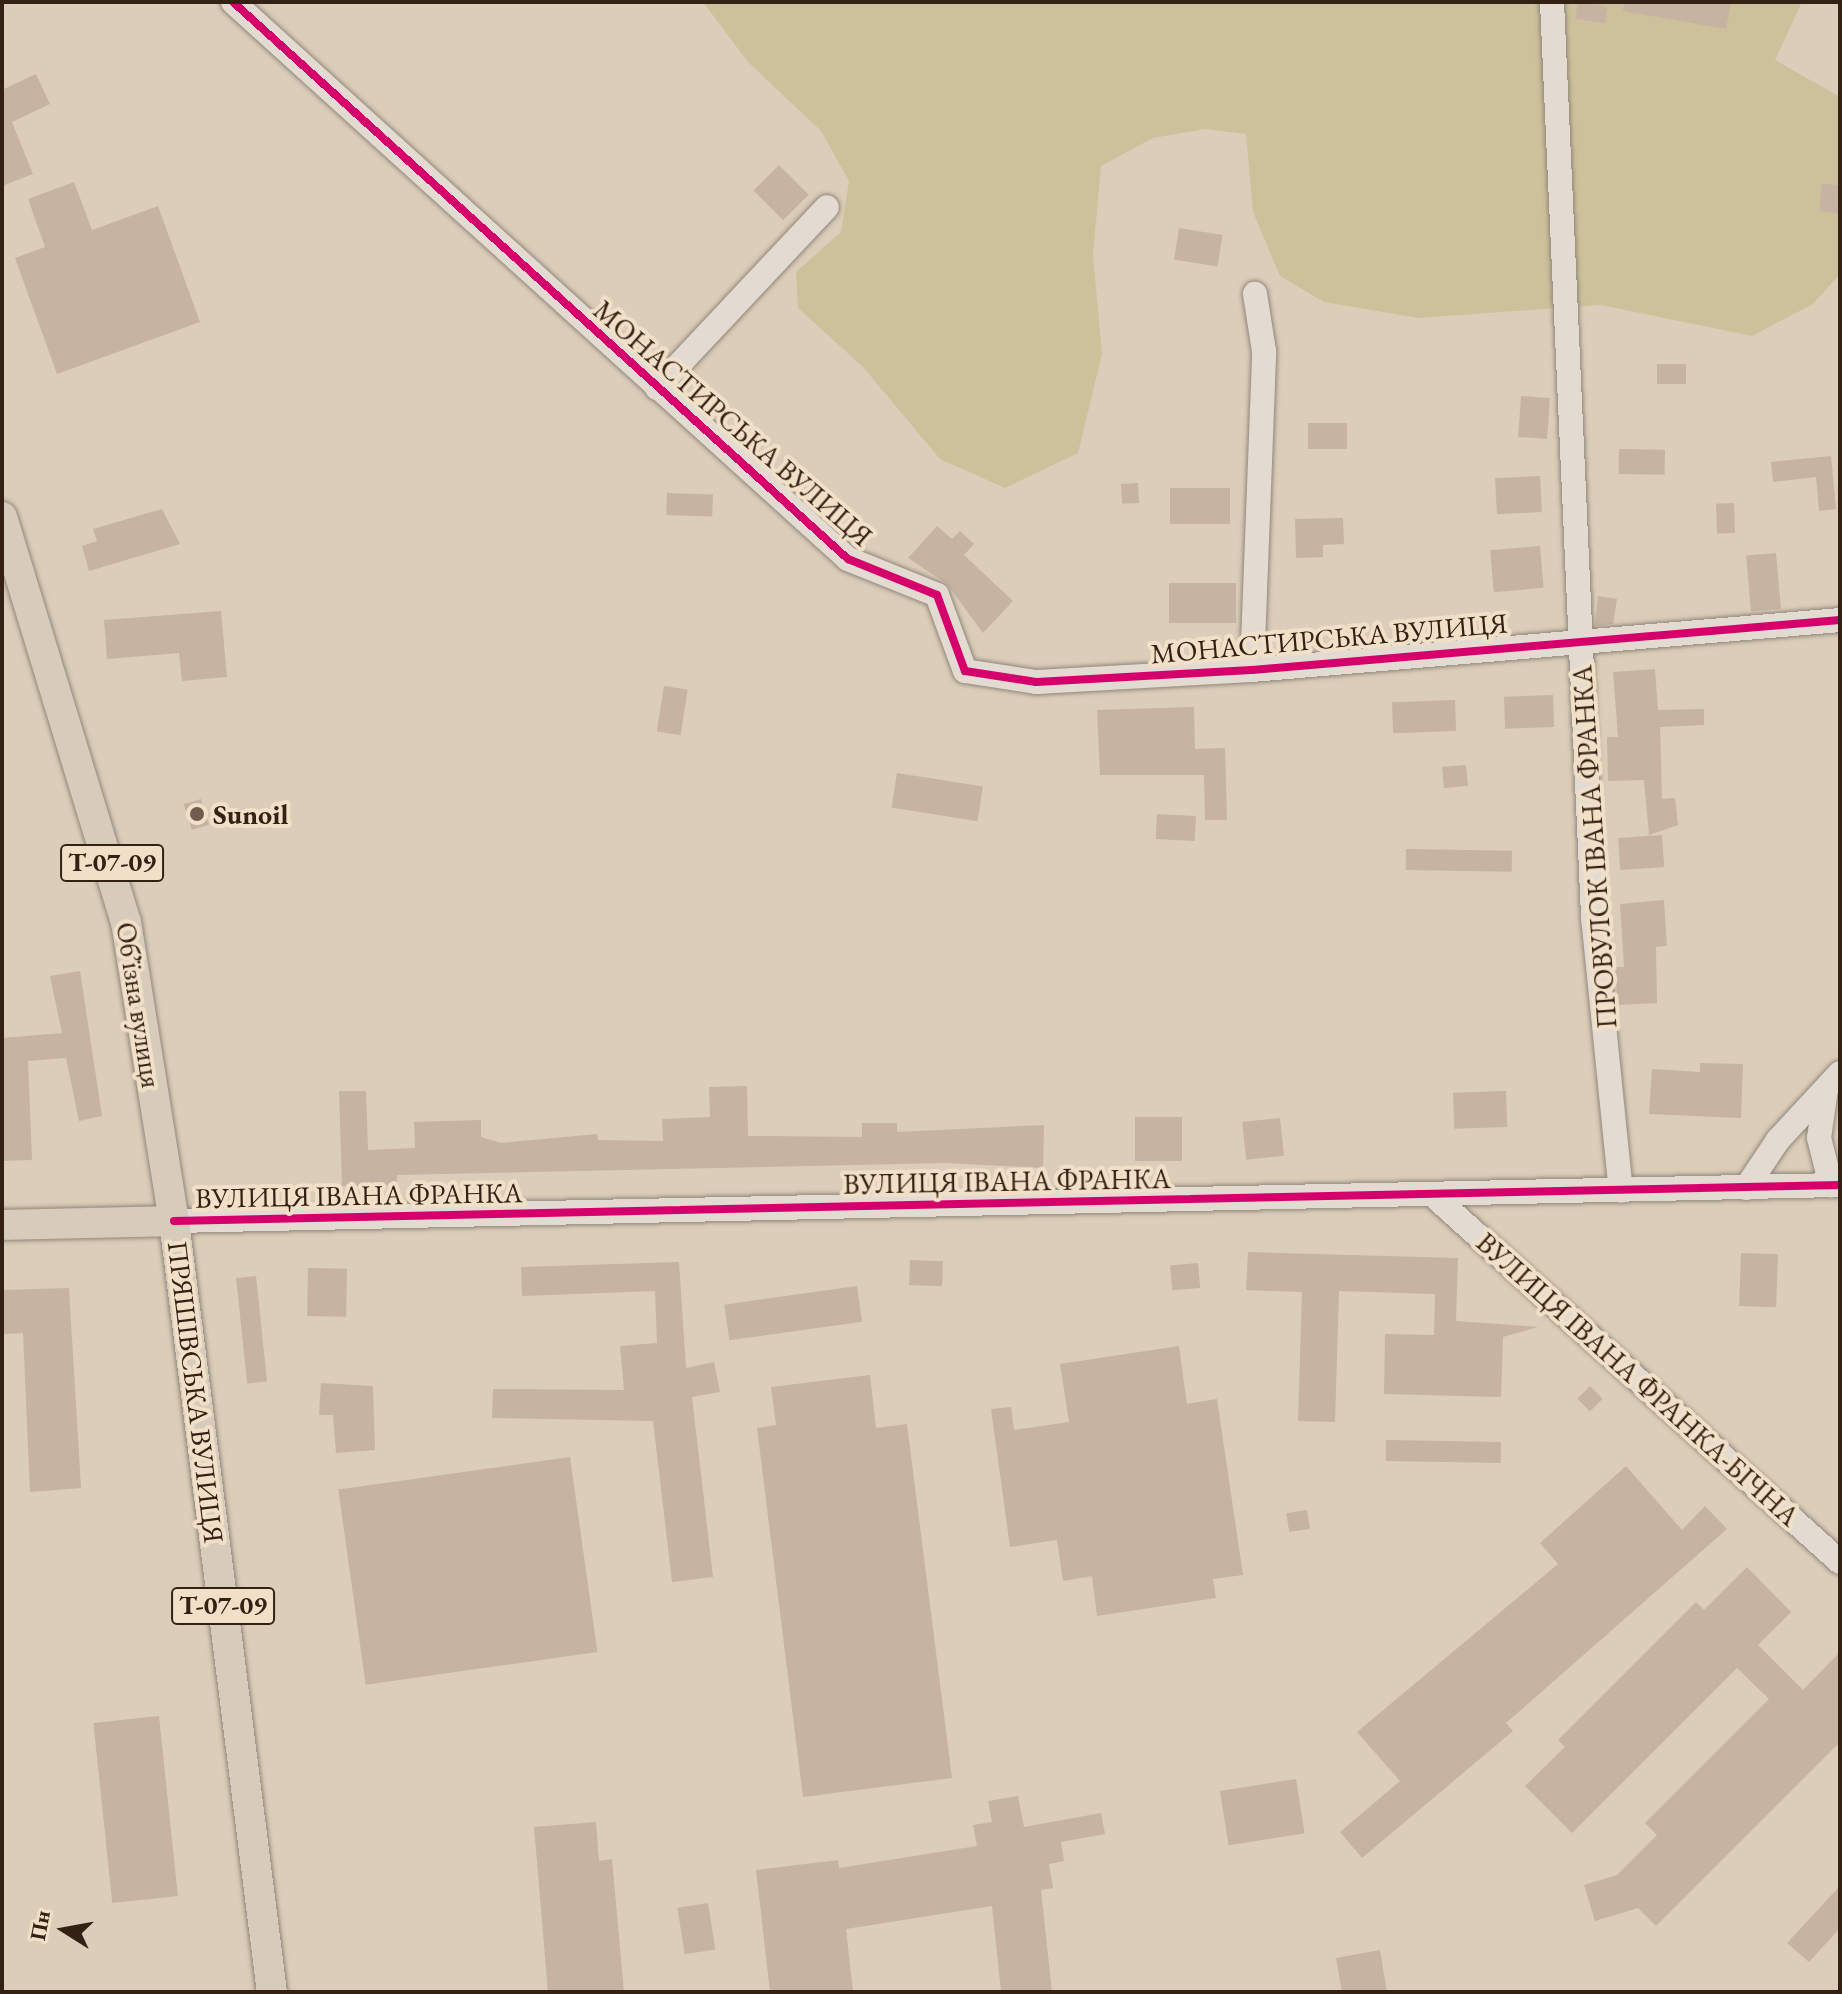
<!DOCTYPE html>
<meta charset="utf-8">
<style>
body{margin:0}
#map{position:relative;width:1842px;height:1994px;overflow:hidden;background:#dbcdb9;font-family:"EB Garamond",serif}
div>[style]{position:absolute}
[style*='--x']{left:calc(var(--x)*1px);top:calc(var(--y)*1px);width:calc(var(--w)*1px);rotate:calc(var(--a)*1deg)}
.green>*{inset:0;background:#ccc19b}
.building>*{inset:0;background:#c6b3a2;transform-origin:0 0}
.roads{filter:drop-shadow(0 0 2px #91877a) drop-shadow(0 0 2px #91877a)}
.minor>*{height:24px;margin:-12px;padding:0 12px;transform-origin:12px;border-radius:12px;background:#e3dbd1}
.major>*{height:30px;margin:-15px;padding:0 15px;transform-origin:15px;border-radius:15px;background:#d7ccbc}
.cycleway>*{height:8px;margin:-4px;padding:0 4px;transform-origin:4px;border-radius:4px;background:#d6006c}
.dots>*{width:22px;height:22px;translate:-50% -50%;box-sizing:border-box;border:4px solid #f1e0c8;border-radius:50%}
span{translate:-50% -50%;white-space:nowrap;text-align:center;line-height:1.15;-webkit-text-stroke:8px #f1e0c8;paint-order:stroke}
.shield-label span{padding:2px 6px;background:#f1e0c8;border:2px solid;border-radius:6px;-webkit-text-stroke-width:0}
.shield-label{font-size:26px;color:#332114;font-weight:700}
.street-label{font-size:28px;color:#332114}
.poi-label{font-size:28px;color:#332114;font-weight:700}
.left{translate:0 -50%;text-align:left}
.frame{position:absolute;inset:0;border:4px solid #332114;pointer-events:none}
.north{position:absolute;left:24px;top:1890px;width:80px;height:80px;-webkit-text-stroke:6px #f1e0c8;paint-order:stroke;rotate:281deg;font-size:22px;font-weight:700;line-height:32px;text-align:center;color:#332114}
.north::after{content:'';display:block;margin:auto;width:28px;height:36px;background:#332114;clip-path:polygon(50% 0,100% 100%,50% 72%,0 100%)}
</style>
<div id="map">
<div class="green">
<div style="clip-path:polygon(703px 2px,1802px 2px,1775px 60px,1840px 97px,1840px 274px,1813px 304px,1752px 336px,1601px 305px,1418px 318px,1324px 302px,1280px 276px,1253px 212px,1246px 134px,1205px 129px,1153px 138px,1101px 166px,1093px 255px,1102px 354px,1078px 453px,1005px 488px,940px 459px,863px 367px,798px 308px,796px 272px,841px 232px,849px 181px,821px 131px,748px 62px)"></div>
</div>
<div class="building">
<div style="left:1578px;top:2px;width:30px;height:17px;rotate:9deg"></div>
<div style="clip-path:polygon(1624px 2px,1731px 2px,1726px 29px,1623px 11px)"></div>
<div style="clip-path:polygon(36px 74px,50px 104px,12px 122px,33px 174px,2px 186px,2px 90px)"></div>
<div style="left:779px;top:165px;width:42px;height:36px;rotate:45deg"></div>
<div style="clip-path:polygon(74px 182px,92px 230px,158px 206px,200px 322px,57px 374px,15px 258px,45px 247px,28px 199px)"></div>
<div style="clip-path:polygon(1822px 184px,1840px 185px,1840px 214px,1819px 211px)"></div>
<div style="left:1179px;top:228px;width:44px;height:32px;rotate:9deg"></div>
<div style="left:1686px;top:364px;width:20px;height:29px;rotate:90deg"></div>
<div style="left:1521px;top:396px;width:29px;height:41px;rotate:4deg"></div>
<div style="left:1308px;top:423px;width:39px;height:26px"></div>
<div style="left:1619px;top:449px;width:46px;height:25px;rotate:1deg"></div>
<div style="clip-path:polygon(1831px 456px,1836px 509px,1819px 511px,1816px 477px,1773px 482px,1771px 462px)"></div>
<div style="left:1540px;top:476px;width:36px;height:45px;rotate:87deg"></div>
<div style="left:1138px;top:483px;width:20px;height:17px;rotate:87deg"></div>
<div style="left:1170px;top:488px;width:60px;height:36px"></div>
<div style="left:667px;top:493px;width:46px;height:22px;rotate:2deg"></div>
<div style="left:1734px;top:503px;width:30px;height:18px;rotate:88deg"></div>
<div style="clip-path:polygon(162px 509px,180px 544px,89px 571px,82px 546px,97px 541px,93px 529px)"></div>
<div style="clip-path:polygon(1343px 518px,1344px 544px,1323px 545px,1323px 557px,1296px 558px,1295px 519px)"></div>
<div style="clip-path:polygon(937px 526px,952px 539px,960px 531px,974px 544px,964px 555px,1013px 601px,983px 633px,947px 584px,908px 558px)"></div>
<div style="left:1540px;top:546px;width:42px;height:50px;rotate:85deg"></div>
<div style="left:1776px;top:553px;width:56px;height:30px;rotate:85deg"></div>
<div style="left:1236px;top:583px;width:40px;height:67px;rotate:90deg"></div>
<div style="clip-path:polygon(1598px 596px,1617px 599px,1613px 624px,1595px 626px)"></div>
<div style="clip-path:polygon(221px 611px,227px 677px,182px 681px,179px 653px,107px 659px,104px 620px)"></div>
<div style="clip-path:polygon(1655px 669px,1658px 710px,1704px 709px,1704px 725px,1660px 727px,1662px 799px,1675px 798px,1678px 825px,1649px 835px,1644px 780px,1608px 781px,1607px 737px,1618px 737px,1613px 672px)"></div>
<div style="left:664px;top:686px;width:24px;height:46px;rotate:9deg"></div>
<div style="left:1553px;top:695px;width:32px;height:49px;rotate:88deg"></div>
<div style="left:1455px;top:700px;width:31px;height:63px;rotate:88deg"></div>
<div style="clip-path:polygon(1194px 707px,1195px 749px,1225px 748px,1227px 820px,1205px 820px,1204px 775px,1100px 775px,1097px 710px)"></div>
<div style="left:1466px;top:765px;width:21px;height:24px;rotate:85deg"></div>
<div style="left:897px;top:773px;width:87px;height:35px;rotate:9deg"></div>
<div style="left:201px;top:799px;width:27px;height:18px;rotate:73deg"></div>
<div style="left:1157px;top:814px;width:39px;height:25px;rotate:3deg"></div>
<div style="left:1662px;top:835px;width:32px;height:44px;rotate:86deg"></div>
<div style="left:1406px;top:849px;width:106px;height:21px;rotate:1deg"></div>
<div style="clip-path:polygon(1664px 900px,1667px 946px,1656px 947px,1657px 1003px,1618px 1005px,1615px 967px,1624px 967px,1620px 904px)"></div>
<div style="clip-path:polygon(80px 971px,102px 1116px,79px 1121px,66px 1058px,28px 1061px,32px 1160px,2px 1161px,2px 1038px,62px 1033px,50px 976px)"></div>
<div style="clip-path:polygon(1700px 1063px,1743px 1064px,1741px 1118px,1649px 1114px,1652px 1069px,1700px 1072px)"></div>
<div style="clip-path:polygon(747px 1086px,748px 1136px,862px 1137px,862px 1123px,897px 1123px,897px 1132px,1044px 1125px,1043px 1168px,945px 1163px,397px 1175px,397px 1185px,342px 1186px,339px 1091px,366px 1091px,368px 1150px,415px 1148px,414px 1122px,481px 1120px,481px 1137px,501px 1143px,597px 1134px,598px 1140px,663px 1141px,662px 1119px,710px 1117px,709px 1087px)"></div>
<div style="left:1506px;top:1091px;width:36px;height:53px;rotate:88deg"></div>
<div style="left:1135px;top:1117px;width:47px;height:44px"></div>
<div style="left:1280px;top:1118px;width:38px;height:38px;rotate:84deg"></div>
<div style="clip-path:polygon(1248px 1252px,1458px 1258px,1456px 1321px,1538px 1327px,1503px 1337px,1501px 1397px,1384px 1394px,1385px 1334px,1434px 1335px,1435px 1294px,1339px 1291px,1335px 1422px,1298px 1421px,1302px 1292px,1246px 1290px)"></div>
<div style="left:1741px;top:1253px;width:37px;height:53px;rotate:2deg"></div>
<div style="left:910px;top:1260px;width:33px;height:25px;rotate:2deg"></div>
<div style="clip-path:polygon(679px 1262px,686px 1368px,714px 1362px,720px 1392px,692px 1397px,713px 1577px,672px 1582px,653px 1421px,492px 1418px,493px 1389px,624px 1390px,620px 1346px,657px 1343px,655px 1291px,522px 1296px,521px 1267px)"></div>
<div style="left:1198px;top:1263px;width:25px;height:28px;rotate:85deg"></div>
<div style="left:308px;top:1268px;width:39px;height:48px;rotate:1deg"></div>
<div style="left:256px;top:1276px;width:106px;height:20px;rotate:84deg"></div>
<div style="left:857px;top:1286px;width:36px;height:134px;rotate:82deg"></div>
<div style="clip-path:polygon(69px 1288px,81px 1488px,30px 1492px,23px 1333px,2px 1334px,2px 1290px)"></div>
<div style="clip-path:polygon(1179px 1346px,1187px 1404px,1217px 1399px,1243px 1575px,1213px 1579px,1216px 1598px,1097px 1616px,1092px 1576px,1063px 1581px,1057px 1540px,1010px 1547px,991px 1409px,1011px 1407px,1014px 1430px,1069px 1422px,1060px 1364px)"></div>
<div style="clip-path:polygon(870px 1375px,876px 1428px,907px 1424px,952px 1778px,803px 1797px,757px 1428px,776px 1425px,771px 1387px)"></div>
<div style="clip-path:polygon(321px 1383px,373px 1386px,375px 1450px,336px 1453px,333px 1415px,319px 1415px)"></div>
<div style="left:1590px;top:1386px;width:18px;height:18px;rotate:45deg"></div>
<div style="left:1386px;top:1440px;width:115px;height:21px;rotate:1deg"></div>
<div style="left:570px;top:1457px;width:197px;height:234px;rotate:82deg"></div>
<div style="clip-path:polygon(1626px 1466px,1682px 1530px,1705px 1506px,1727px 1529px,1506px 1723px,1513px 1731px,1362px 1858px,1340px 1832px,1400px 1781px,1357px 1732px,1558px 1564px,1540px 1543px)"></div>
<div style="left:1307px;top:1510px;width:19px;height:21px;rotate:81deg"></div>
<div style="clip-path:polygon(1747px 1567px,1791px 1612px,1758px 1645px,1803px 1690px,1840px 1652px,1840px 1742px,1656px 1926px,1638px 1908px,1595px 1921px,1584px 1885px,1617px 1875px,1657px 1835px,1645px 1823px,1769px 1699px,1737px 1668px,1572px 1833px,1525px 1786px,1565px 1747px,1558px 1740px,1696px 1602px,1704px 1610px)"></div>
<div style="left:159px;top:1716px;width:181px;height:66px;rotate:84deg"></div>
<div style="left:1296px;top:1779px;width:55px;height:77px;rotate:81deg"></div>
<div style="clip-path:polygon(1018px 1796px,1024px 1827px,1101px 1813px,1105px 1834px,1061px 1842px,1064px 1861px,1049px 1864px,1053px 1888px,1041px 1890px,1052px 1992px,1001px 1992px,992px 1906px,846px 1929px,853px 1992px,770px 1992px,756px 1870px,838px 1860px,839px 1868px,977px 1846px,973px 1825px,992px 1822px,988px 1801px)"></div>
<div style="clip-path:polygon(596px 1822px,599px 1861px,612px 1859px,624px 1992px,548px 1992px,534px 1827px)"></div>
<div style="clip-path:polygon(1840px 1886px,1840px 1928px,1809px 1962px,1787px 1943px)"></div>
<div style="left:708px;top:1903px;width:47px;height:31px;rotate:81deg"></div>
<div style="clip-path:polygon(1380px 1950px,1387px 1992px,1342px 1992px,1336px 1958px)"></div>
</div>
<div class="roads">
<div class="minor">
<div style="--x:233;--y:2;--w:830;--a:42.17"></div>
<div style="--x:848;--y:559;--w:96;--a:22"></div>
<div style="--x:937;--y:595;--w:81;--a:69.8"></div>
<div style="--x:965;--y:671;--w:72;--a:8.8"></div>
<div style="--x:1036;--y:682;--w:216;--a:-3.2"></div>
<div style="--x:1252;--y:670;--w:590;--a:-4.86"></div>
<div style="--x:1552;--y:2;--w:916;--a:87.43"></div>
<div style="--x:1593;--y:917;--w:275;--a:84.2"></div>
<div style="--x:657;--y:388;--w:248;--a:-46.8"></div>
<div style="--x:1252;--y:670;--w:319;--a:-87.8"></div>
<div style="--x:1264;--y:351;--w:58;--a:-99"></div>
<div style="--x:1826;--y:1089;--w:49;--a:98.1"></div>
<div style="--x:1819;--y:1138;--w:49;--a:75.7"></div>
<div style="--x:1746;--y:1188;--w:58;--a:-56.3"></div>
<div style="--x:1778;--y:1140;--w:91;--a:-47.2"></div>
<div style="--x:1435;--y:1197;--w:545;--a:42.03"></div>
<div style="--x:174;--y:1221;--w:1666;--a:-1.24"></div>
</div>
<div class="major">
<div style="--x:2;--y:517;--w:424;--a:73"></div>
<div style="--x:126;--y:922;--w:303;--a:80.9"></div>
<div style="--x:174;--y:1221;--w:777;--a:82.76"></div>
<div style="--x:2;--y:1225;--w:172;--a:-1.3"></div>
</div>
</div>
<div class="cycleway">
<div style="--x:233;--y:2;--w:830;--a:42.17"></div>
<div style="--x:848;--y:559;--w:96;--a:22"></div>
<div style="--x:937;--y:595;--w:81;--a:69.8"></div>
<div style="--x:965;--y:671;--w:72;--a:8.8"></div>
<div style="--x:1036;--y:682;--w:216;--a:-3.2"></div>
<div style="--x:1252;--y:670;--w:590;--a:-4.86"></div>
<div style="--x:174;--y:1221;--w:1666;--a:-1.24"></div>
</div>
<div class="dots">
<div style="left:197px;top:814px;background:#6e5d4e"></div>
</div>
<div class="shield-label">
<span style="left:112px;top:863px">Т-07-09</span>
<span style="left:223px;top:1606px">Т-07-09</span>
</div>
<div class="street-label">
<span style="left:733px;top:423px;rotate:41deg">МОНАСТИРСЬКА ВУЛИЦЯ</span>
<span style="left:1329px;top:638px;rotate:-5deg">МОНАСТИРСЬКА ВУЛИЦЯ</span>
<span style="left:1594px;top:847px;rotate:-94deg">ПРОВУЛОК ІВАНА ФРАНКА</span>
<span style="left:139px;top:1005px;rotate:81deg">Обʼїзна вулиця</span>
<span style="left:1007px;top:1181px;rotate:-1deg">ВУЛИЦЯ ІВАНА ФРАНКА</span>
<span style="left:359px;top:1195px;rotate:-1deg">ВУЛИЦЯ ІВАНА ФРАНКА</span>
<span style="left:1638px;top:1379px;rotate:42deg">ВУЛИЦЯ ІВАНА ФРАНКА-БІЧНА</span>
<span style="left:196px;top:1392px;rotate:83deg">ПРЯШІВСЬКА ВУЛИЦЯ</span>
</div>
<div class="poi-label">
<span class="left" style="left:213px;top:814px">Sunoil</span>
</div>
<div class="frame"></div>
<div class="north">Пн</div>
</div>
